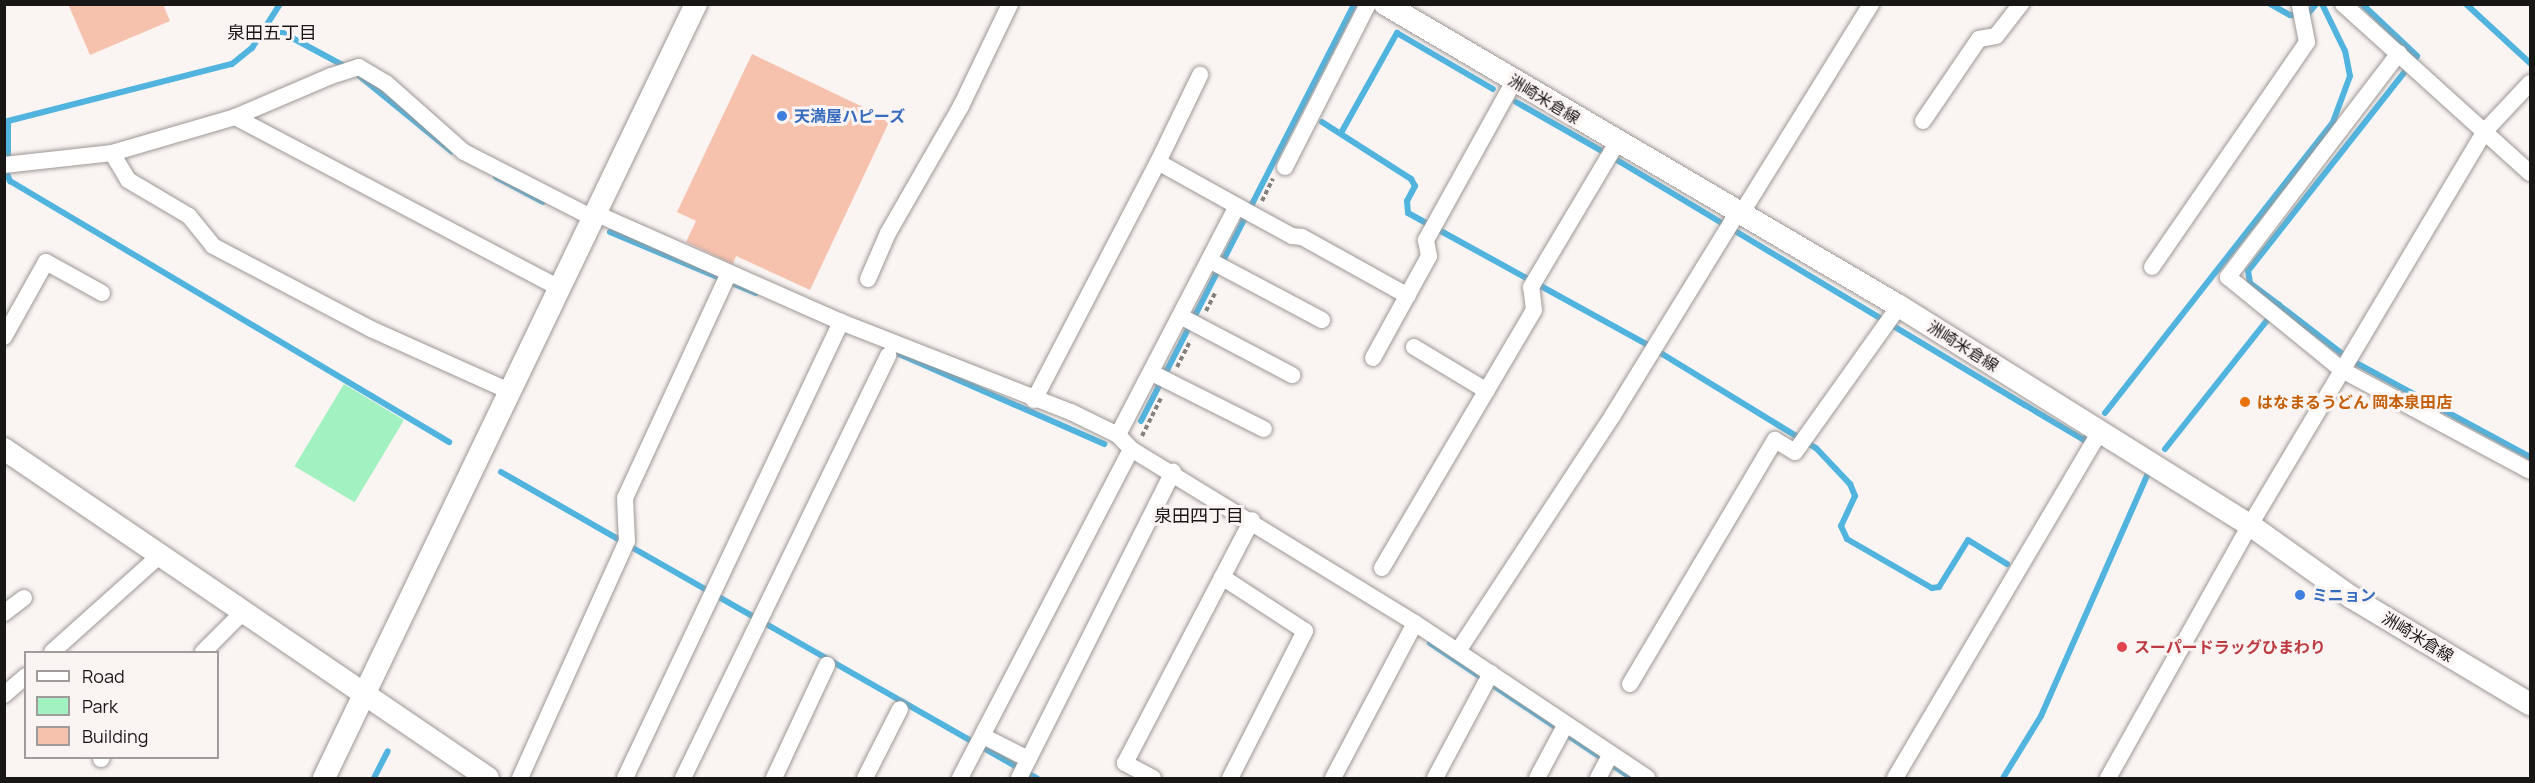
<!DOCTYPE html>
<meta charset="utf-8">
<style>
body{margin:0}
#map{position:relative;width:2535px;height:783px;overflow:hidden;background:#faf5f3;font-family:Manrope,"Noto Sans JP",sans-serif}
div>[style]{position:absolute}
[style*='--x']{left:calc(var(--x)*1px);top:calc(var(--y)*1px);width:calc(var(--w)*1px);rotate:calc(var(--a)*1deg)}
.green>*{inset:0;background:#a2f1c1;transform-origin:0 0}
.stream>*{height:6px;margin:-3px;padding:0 3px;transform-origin:3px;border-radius:3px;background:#51b4df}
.building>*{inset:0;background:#f6c2ae}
.path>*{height:4px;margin-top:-2px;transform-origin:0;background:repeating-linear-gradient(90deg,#83807e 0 4.5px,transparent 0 7.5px)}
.roads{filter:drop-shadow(0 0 2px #9c9795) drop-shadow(0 0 2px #9c9795)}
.street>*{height:16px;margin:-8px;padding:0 8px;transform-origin:8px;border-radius:8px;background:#fff}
.secondary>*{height:22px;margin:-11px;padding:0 11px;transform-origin:11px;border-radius:11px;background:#fff}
.dots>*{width:16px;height:16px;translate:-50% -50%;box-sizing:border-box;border:3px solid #faf5f3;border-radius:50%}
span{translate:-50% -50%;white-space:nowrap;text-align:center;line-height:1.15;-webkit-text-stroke:6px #faf5f3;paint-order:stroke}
.street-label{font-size:16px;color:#191716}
.shop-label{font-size:16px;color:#366cbe;font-weight:700}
.left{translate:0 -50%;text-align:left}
.food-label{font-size:16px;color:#c56008;font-weight:700}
.health-label{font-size:16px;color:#be3a42;font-weight:700}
.neighbourhood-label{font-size:18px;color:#191716}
.frame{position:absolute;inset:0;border:6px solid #191716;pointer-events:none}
.legend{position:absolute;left:24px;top:651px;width:195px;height:108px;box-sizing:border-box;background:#faf5f3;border:2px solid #a09c9b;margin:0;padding:8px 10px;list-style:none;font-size:18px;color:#191716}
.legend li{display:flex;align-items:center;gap:12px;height:30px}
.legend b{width:30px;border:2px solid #a09c9b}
</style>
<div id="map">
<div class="green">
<div style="left:344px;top:384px;width:70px;height:96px;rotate:31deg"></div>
</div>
<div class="stream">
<div style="--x:2270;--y:4;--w:23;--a:29"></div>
<div style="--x:2290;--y:15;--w:16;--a:4"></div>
<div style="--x:2306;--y:16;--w:16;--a:-50"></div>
<div style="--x:2466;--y:4;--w:87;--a:42.7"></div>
<div style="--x:270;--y:26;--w:89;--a:28.3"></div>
<div style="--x:357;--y:74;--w:122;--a:39.3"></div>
<div style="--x:1516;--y:102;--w:97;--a:29.7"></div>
<div style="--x:4;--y:122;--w:235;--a:-14.3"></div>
<div style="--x:232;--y:64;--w:26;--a:-39"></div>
<div style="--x:252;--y:48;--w:52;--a:-57.5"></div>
<div style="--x:8;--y:122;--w:34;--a:90"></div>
<div style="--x:1322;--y:122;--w:106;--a:32.6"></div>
<div style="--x:1411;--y:179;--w:8;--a:60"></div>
<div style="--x:1415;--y:186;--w:17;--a:118"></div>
<div style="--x:1407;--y:201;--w:12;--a:85"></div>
<div style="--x:1408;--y:213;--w:272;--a:28.8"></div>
<div style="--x:1646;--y:344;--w:199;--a:31.5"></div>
<div style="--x:1816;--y:448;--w:50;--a:46.6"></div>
<div style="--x:1850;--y:484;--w:13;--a:67"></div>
<div style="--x:1855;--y:496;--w:33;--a:115"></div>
<div style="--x:1841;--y:526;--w:14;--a:65"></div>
<div style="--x:1847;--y:539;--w:98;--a:30"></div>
<div style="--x:1932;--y:588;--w:7;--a:-8"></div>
<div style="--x:1939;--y:587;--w:55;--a:-58.3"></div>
<div style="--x:1968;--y:540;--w:46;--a:31.6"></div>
<div style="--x:1341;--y:133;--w:115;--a:-60.8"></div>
<div style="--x:1397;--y:33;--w:111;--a:30.3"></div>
<div style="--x:1617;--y:160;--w:476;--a:31"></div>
<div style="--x:2025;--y:405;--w:69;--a:30.7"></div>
<div style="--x:2084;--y:440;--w:3;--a:-45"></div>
<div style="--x:7;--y:174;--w:8;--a:67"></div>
<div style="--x:10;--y:181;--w:511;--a:30.73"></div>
<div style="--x:496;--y:177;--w:53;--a:28"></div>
<div style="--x:610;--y:232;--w:158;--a:22.7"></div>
<div style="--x:2279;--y:305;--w:78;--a:37.7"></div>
<div style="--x:890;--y:350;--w:234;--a:23.7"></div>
<div style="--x:2358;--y:364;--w:196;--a:28.4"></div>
<div style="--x:2105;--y:413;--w:370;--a:-51.9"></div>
<div style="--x:2333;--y:122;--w:49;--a:-69.7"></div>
<div style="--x:2350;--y:76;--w:25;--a:-101"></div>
<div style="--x:2345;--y:51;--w:52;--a:-116.1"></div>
<div style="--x:1141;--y:421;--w:466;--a:-62.9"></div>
<div style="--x:2165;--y:449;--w:184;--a:-51.6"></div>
<div style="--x:2279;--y:305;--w:36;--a:-143"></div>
<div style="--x:2250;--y:283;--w:12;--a:-99"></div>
<div style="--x:2248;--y:271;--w:273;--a:-51.8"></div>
<div style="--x:2417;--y:56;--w:76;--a:-136.6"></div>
<div style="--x:501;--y:472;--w:135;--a:29.8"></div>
<div style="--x:633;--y:548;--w:465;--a:29.7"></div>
<div style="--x:1430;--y:643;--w:243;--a:33.8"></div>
<div style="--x:374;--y:778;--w:30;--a:-63"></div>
<div style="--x:2003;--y:778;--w:73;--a:-58.5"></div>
<div style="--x:2041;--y:716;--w:266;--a:-66.2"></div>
</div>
<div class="building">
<div style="clip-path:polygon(68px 4px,163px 4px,170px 21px,90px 55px)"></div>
<div style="clip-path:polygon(752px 54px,890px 120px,810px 290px,736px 256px,733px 264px,686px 242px,696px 221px,677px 212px)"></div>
</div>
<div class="path">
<div style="--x:1262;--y:201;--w:25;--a:-64"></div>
<div style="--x:1206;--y:311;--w:20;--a:-63"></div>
<div style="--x:1177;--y:367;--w:29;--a:-63"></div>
<div style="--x:1142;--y:436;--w:42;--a:-63.4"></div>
</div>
<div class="roads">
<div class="street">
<div style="--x:2343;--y:4;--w:252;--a:42.1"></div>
<div style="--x:2399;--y:53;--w:282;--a:127.4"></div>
<div style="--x:2228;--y:277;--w:147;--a:39.2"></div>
<div style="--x:2342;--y:370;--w:213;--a:28.2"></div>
<div style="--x:235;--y:117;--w:369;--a:27.8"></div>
<div style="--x:1923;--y:121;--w:99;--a:-55.7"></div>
<div style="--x:1979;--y:39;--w:17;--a:-10"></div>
<div style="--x:1996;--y:36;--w:41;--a:-52"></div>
<div style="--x:112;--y:153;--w:31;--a:59"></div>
<div style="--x:128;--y:180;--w:71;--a:30.5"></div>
<div style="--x:189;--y:216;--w:38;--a:51"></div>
<div style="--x:213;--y:246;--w:178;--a:27.7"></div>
<div style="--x:371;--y:329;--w:154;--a:24.2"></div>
<div style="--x:1158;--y:162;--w:97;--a:-64.2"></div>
<div style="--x:4;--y:165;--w:109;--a:-6.3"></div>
<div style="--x:112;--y:153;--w:128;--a:-16.3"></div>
<div style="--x:235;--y:117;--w:104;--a:-23.1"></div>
<div style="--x:331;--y:76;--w:29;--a:-18"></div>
<div style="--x:359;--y:67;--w:31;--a:31"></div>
<div style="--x:386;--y:83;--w:104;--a:41.5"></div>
<div style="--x:464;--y:152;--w:147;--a:27.1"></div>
<div style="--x:1285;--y:167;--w:183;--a:-63"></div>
<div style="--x:1237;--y:206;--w:63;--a:28.6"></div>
<div style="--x:1292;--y:236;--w:10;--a:6"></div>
<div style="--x:1302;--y:237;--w:121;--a:29.1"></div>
<div style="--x:597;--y:214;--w:267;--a:23.9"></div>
<div style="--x:841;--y:322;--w:247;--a:21.4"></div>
<div style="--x:1071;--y:412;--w:52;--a:26.1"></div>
<div style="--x:1118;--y:435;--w:19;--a:47"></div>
<div style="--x:1131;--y:449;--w:333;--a:31.5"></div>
<div style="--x:1415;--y:623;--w:279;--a:33.7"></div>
<div style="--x:1741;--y:214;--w:247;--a:-58.2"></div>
<div style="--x:1209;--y:260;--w:128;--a:28"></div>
<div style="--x:2152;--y:267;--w:273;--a:-55.4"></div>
<div style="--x:2307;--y:42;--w:37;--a:-101"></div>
<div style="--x:868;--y:279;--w:50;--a:-66.5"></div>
<div style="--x:888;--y:233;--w:146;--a:-60.1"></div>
<div style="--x:961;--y:106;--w:113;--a:-64.3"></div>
<div style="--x:1180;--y:316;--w:127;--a:27.8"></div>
<div style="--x:4;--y:337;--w:86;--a:-60.8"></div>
<div style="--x:46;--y:262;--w:64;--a:29"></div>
<div style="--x:1414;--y:347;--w:85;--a:31.1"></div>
<div style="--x:1373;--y:358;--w:116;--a:-61.2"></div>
<div style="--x:1429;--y:256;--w:16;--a:-101"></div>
<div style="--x:1426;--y:240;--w:182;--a:-61"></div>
<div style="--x:1152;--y:373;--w:125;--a:26.6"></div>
<div style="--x:1034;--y:400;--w:268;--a:-62.5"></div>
<div style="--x:1158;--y:162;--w:90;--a:29.1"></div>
<div style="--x:1237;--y:206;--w:258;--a:117.5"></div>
<div style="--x:1382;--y:568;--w:299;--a:-59.5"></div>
<div style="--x:1534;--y:310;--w:23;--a:-97"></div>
<div style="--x:1531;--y:287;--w:168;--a:-59.2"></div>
<div style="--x:1222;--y:577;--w:99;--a:33"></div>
<div style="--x:1305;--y:631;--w:165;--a:117"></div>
<div style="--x:4;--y:613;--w:25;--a:-37"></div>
<div style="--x:1458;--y:651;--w:282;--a:-56.7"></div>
<div style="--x:1613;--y:415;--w:238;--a:-58.4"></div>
<div style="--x:52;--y:652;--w:144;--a:-41.9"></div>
<div style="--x:203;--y:652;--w:55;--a:-45"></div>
<div style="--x:1630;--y:684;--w:284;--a:-59.3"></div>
<div style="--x:1775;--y:440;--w:23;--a:31"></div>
<div style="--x:1795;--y:452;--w:179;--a:-54.5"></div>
<div style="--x:4;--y:695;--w:29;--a:-41"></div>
<div style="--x:983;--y:736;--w:51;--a:27.1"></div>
<div style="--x:101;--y:759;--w:1;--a:-45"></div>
<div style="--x:520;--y:778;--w:260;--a:-65.7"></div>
<div style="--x:627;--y:541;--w:43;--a:-92.7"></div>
<div style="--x:625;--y:498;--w:248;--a:-65.2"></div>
<div style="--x:625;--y:778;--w:505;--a:-64.65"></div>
<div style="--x:683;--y:778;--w:470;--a:-64.1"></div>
<div style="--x:774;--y:778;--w:125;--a:-64.9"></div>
<div style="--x:865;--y:778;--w:77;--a:-63.1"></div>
<div style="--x:960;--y:778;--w:371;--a:-62.5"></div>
<div style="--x:1019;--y:778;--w:343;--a:-63.3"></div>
<div style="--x:1153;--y:778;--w:32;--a:-152"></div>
<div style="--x:1125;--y:763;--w:274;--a:-62.4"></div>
<div style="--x:1333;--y:778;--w:175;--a:-62.1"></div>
<div style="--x:1435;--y:778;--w:119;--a:-61.9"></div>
<div style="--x:1537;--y:778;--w:61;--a:-61.8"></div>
<div style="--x:1598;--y:778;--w:27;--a:-62"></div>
<div style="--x:1895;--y:778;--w:403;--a:-59.4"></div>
<div style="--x:2108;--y:778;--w:290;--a:-60.7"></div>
<div style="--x:2250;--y:525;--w:459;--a:-59.2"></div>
<div style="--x:2485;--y:131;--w:66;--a:-46.8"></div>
</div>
<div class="secondary">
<div style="--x:1385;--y:4;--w:596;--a:30.44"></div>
<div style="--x:1899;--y:306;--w:414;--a:32"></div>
<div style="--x:2250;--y:525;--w:124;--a:35.5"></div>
<div style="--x:2351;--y:597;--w:209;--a:30.9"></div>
<div style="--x:4;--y:449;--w:585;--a:34.21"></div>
<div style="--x:324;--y:778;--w:859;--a:-64.33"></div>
</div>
</div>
<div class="dots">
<div style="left:782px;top:116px;background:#3f7fe0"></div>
<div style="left:2245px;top:402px;background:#e8710a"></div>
<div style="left:2300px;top:595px;background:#3f7fe0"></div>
<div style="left:2122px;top:647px;background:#e0444e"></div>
</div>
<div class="street-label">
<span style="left:1544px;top:99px;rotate:31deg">洲崎米倉線</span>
<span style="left:1963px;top:346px;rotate:32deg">洲崎米倉線</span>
<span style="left:2418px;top:637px;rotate:31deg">洲崎米倉線</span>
</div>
<div class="shop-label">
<span class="left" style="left:794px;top:116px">天満屋ハピーズ</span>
<span class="left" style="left:2312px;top:595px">ミニョン</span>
</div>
<div class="food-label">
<span class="left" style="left:2257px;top:402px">はなまるうどん 岡本泉田店</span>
</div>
<div class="health-label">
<span class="left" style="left:2134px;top:647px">スーパードラッグひまわり</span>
</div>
<div class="neighbourhood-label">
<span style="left:272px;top:32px">泉田五丁目</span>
<span style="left:1199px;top:515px">泉田四丁目</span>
</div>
<div class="frame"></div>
<ul class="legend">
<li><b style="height:8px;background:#fff"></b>Road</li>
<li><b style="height:16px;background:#a2f1c1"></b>Park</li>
<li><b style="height:16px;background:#f6c2ae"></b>Building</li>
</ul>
</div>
